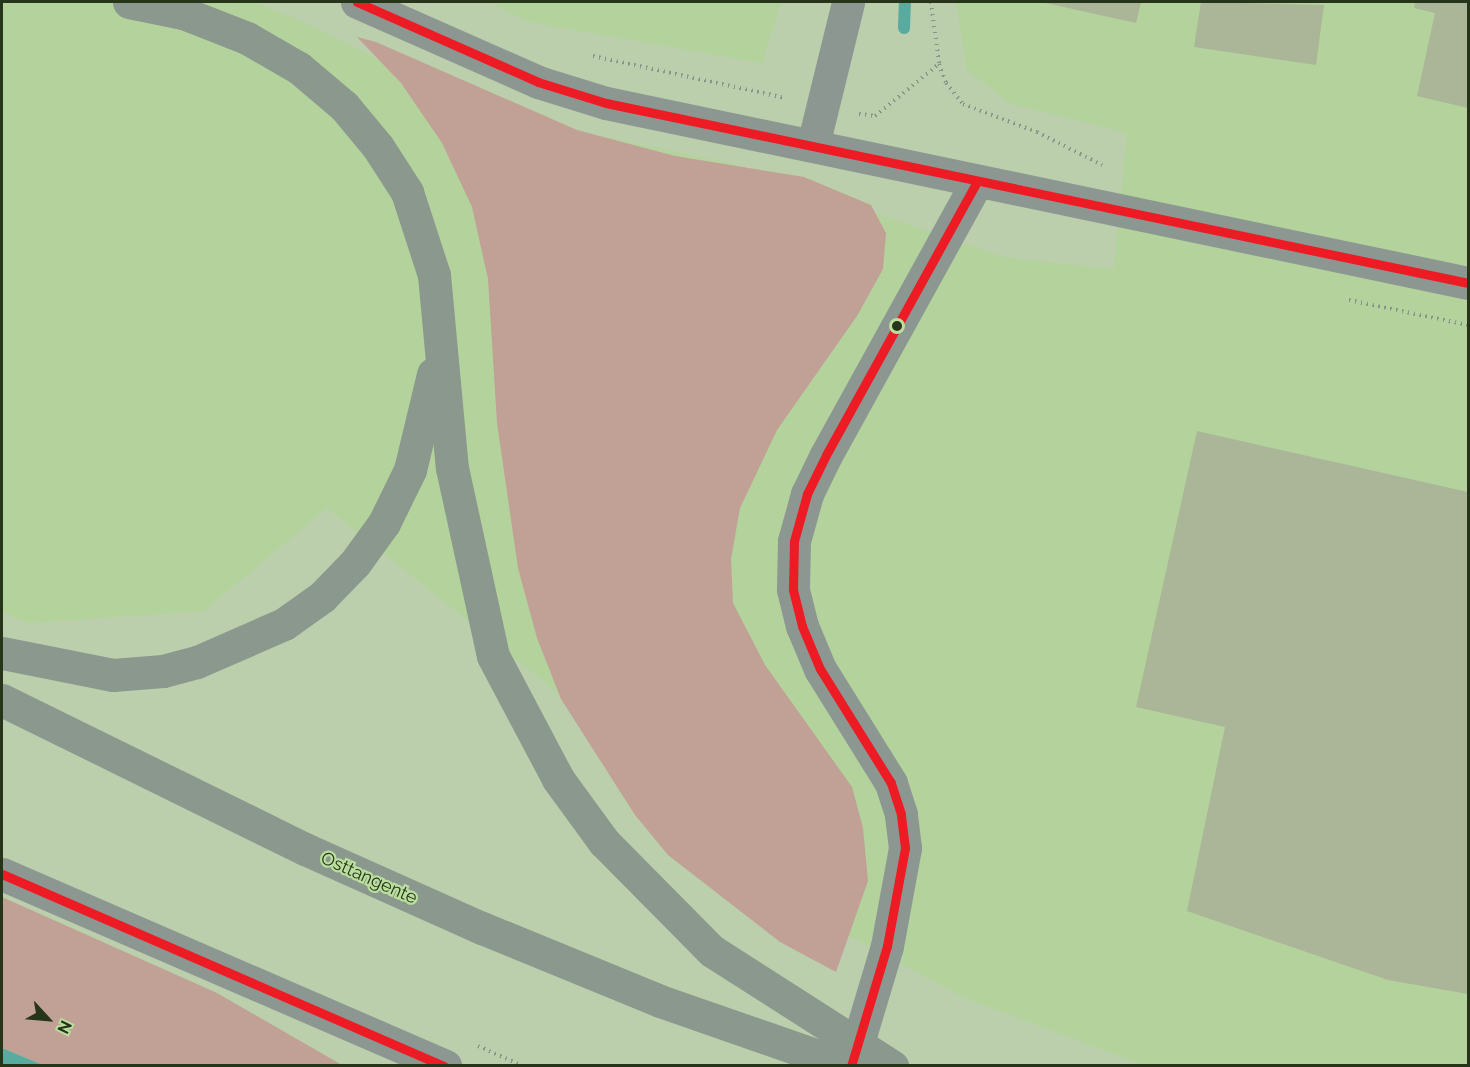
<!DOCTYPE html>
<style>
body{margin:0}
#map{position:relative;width:1470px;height:1067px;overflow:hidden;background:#bbcfac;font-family:Raleway,sans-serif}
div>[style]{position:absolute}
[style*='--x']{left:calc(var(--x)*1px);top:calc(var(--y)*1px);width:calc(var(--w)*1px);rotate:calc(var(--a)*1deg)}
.built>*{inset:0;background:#b3d29c}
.forest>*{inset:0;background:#c1a095}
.water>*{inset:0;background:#58ab9e}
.stream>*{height:12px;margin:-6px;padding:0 6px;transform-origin:6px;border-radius:6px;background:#58ab9e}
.building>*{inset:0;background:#abb598}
.path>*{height:4px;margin-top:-2px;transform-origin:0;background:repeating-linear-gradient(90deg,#8a958a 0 1.5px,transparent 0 6px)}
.minor>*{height:33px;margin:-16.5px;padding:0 16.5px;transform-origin:16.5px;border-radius:16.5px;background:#8c9792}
.tertiary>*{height:33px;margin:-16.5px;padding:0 16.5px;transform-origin:16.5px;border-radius:16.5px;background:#8c9792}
.primary>*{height:33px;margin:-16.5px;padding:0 16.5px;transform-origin:16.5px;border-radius:16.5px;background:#8a988d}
.bus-1>*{height:9px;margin:-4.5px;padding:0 4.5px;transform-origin:4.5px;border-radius:4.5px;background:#ed1c24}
.dots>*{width:16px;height:16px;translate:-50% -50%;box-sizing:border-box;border:3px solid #b9de9d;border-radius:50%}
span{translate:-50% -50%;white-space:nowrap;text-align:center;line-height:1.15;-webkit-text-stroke:4.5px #b9de9d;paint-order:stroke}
.street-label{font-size:18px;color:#26341a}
.frame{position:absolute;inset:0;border:3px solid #26341a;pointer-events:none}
.north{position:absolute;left:18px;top:989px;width:60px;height:60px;-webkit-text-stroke:4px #b9de9d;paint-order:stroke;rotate:116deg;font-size:16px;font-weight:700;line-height:24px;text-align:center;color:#26341a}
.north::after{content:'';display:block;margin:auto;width:21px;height:27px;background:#26341a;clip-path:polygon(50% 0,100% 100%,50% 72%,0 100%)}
</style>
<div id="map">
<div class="built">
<div style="clip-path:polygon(2px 2px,252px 2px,299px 20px,484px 112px,734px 164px,1003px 257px,1114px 269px,1127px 133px,1009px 103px,967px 70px,956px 2px,1468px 2px,1468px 1065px,1144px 1065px,965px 998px,827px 924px,733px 833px,327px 508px,204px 611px,26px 623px,2px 611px)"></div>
<div style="clip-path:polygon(488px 2px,781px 2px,762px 63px,530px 22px)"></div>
</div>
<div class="forest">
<div style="clip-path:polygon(357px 37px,376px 42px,577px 130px,675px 156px,804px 177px,871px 205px,886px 233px,883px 269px,857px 316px,777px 430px,740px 508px,731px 559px,733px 603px,765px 665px,852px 787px,863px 828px,868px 881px,836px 972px,780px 942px,668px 855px,635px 815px,561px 699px,537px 638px,518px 568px,497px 423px,488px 279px,472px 207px,442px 143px,401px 83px)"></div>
<div style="clip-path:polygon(2px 897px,217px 993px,342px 1065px,43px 1065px,2px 1048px)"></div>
</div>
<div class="water">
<div style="clip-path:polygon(2px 1048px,43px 1065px,2px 1065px)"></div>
</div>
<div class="stream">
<div style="--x:904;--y:28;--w:26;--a:-88"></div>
</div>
<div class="building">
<div style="clip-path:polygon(1041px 2px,1141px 2px,1136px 23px)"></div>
<div style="clip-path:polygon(1201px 2px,1324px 5px,1316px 65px,1194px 47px)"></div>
<div style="clip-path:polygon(1415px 2px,1468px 2px,1468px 108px,1417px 96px,1435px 13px,1414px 8px)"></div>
<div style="clip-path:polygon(1197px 431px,1468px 492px,1468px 994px,1388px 980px,1187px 911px,1225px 727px,1136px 707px)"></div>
</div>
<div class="path">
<div style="--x:931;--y:2;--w:63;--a:82.6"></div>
<div style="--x:593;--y:56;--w:197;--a:12.3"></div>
<div style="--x:859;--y:114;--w:16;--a:7"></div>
<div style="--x:875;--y:116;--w:82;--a:-39.1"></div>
<div style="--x:939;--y:64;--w:20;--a:70"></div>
<div style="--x:946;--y:83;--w:27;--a:51"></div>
<div style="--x:963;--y:104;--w:79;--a:20.7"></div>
<div style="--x:1037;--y:132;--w:73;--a:26.9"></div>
<div style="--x:1349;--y:300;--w:122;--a:11.9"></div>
<div style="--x:478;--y:1046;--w:49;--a:24"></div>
</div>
<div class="minor">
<div style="--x:813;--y:145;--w:147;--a:-76.2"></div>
<div style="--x:2;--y:874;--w:483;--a:23.4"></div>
<div style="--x:851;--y:1066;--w:125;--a:-73.3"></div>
<div style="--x:887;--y:946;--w:100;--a:-79.6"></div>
<div style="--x:905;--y:848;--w:34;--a:-97"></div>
<div style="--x:901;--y:814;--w:33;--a:-108"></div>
<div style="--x:891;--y:783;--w:134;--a:-121.9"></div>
<div style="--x:820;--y:669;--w:47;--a:-112.7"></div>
<div style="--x:802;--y:626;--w:38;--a:-104"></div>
<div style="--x:793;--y:589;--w:48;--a:-88.8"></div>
<div style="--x:794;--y:541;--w:49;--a:-74.5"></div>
<div style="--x:807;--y:494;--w:43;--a:-64"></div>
<div style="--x:826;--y:455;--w:313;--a:-61.1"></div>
</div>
<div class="tertiary">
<div style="--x:357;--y:2;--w:198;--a:23.8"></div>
<div style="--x:538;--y:82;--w:71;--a:17.2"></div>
<div style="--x:606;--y:103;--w:881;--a:11.79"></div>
</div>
<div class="primary">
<div style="--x:129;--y:2;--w:55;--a:11.5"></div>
<div style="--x:183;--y:13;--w:69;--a:21.3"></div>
<div style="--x:247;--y:38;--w:60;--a:30"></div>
<div style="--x:299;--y:68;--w:59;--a:40.2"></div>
<div style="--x:344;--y:106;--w:53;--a:50.3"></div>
<div style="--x:378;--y:147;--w:54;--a:57.2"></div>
<div style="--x:407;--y:192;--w:87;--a:72"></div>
<div style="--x:434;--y:275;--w:194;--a:84.7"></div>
<div style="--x:452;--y:468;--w:192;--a:77.7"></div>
<div style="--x:493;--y:656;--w:139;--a:62.1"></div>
<div style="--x:558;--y:779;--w:78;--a:53.9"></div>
<div style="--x:604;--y:842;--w:153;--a:45.3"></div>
<div style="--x:712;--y:951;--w:214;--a:32.6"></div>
<div style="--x:2;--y:653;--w:113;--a:11.2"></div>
<div style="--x:113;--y:675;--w:50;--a:-4.6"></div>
<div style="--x:163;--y:671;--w:35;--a:-15"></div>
<div style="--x:197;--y:662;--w:95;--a:-23.6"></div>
<div style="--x:284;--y:624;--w:47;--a:-35.4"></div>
<div style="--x:322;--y:597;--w:47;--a:-45.9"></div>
<div style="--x:355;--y:563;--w:49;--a:-54.1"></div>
<div style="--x:384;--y:523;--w:59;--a:-63.9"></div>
<div style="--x:410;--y:470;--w:99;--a:-76.5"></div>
<div style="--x:2;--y:700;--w:338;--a:26.2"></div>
<div style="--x:305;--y:849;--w:194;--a:24.1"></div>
<div style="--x:482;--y:928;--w:192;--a:22.3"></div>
<div style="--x:660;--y:1001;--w:198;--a:19.2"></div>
</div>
<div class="bus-1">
<div style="--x:357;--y:2;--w:198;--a:23.8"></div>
<div style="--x:538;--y:82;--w:71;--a:17.2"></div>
<div style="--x:606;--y:103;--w:881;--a:11.79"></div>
<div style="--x:2;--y:874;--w:482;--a:23.5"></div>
<div style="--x:851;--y:1066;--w:125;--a:-73.3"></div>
<div style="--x:887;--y:946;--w:100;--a:-79.6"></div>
<div style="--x:905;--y:848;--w:34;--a:-97"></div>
<div style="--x:901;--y:814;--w:33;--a:-108"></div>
<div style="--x:891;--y:783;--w:134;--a:-121.9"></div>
<div style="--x:820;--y:669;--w:47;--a:-112.7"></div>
<div style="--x:802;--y:626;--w:38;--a:-104"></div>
<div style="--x:793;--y:589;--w:48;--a:-88.8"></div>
<div style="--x:794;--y:541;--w:49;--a:-74.5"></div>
<div style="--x:807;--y:494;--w:43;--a:-64"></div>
<div style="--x:826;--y:455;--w:313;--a:-61.1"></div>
</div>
<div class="dots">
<div style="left:897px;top:326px;background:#26341a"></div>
</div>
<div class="street-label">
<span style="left:369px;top:878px;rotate:24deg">Osttangente</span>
</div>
<div class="frame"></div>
<div class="north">N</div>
</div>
